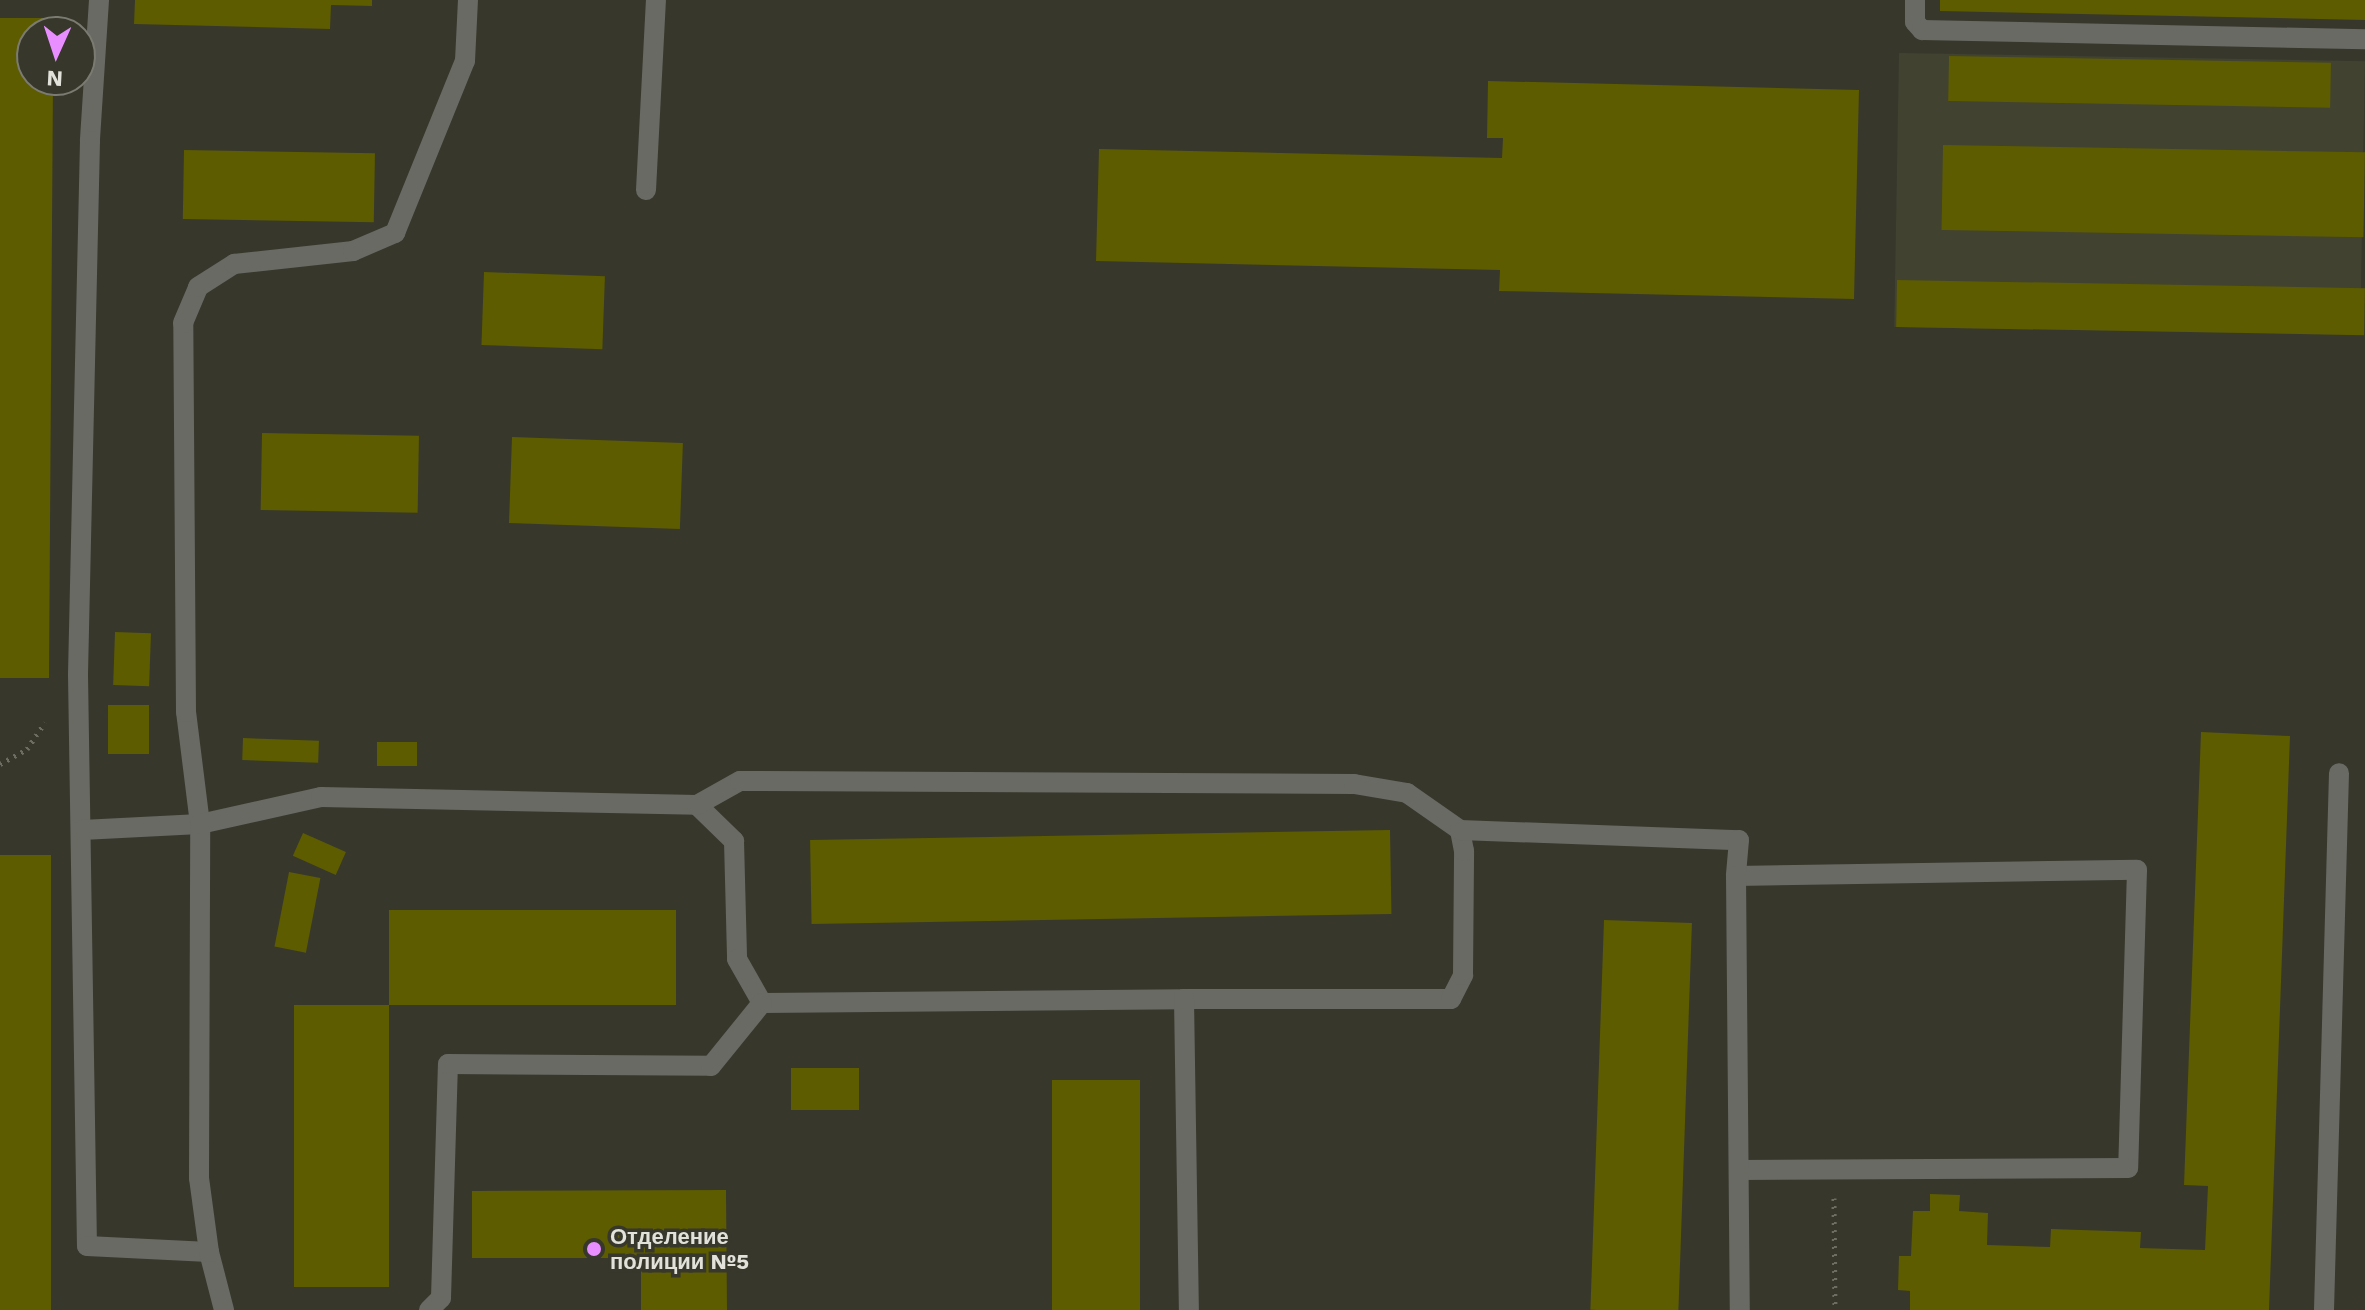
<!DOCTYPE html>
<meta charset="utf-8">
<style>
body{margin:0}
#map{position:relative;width:2365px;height:1310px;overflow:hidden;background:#37372c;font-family:"Work Sans",sans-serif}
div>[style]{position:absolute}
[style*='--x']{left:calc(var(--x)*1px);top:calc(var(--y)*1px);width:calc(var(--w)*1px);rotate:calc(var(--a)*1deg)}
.built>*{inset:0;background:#414230;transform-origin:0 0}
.building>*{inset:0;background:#5d5c01;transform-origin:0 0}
.path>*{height:5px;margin-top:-2.5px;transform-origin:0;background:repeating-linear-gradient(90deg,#6d6d63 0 2px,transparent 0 8px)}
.minor>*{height:20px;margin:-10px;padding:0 10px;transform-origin:10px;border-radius:10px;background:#696a64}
.dots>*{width:22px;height:22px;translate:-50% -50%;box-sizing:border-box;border:4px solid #37372c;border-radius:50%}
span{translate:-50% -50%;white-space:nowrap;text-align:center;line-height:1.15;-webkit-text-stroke:7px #37372c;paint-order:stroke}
.poi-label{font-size:22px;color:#e2e2db;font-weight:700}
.left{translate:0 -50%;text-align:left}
.north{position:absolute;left:16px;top:16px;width:80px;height:80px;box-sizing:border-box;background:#37372c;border:2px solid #7b7b72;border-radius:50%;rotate:183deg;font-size:22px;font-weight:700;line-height:32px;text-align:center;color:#e2e2db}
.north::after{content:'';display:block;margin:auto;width:28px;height:36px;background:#e88eff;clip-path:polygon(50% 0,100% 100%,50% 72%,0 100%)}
</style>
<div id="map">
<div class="built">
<div style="left:1899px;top:53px;width:466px;height:274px;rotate:1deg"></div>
</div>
<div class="building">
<div style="clip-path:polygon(135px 0,372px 0,372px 6px,331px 5px,330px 29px,134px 24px)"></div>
<div style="clip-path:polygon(1940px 0,2365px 0,2365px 20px,1940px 11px)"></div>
<div style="clip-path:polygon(0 18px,53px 18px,53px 32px,32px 32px,32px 80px,53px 80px,49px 678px,0 678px)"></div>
<div style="left:1949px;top:56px;width:382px;height:45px;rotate:1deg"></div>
<div style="clip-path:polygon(1488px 81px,1859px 90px,1854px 299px,1499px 291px,1500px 270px,1096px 261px,1099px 149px,1502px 158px,1503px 138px,1487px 138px)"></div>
<div style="left:1943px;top:145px;width:422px;height:85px;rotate:1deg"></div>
<div style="left:184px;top:150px;width:191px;height:69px;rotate:1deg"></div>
<div style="left:484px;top:272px;width:121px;height:73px;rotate:2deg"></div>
<div style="left:1897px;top:280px;width:468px;height:47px;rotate:1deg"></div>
<div style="left:262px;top:433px;width:157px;height:77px;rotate:1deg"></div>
<div style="left:512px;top:437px;width:171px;height:86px;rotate:2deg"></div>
<div style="left:115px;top:632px;width:36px;height:53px;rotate:2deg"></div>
<div style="left:108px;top:705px;width:41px;height:49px"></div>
<div style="clip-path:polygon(2201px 732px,2290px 736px,2269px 1310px,1910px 1310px,1910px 1291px,1898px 1290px,1899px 1256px,1911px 1256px,1913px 1211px,1930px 1211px,1930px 1194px,1960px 1195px,1959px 1211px,1988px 1213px,1987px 1245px,2050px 1247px,2051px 1229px,2141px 1232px,2140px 1248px,2205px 1250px,2208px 1186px,2184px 1185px)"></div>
<div style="left:243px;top:738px;width:76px;height:22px;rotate:2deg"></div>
<div style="left:377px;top:742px;width:40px;height:24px"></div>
<div style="left:1390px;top:830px;width:84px;height:580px;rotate:89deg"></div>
<div style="left:303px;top:833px;width:47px;height:25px;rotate:24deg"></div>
<div style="left:0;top:855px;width:51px;height:455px"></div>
<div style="left:289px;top:872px;width:32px;height:76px;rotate:11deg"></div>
<div style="left:389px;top:910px;width:287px;height:95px"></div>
<div style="left:1604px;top:920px;width:88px;height:390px;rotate:2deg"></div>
<div style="left:294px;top:1005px;width:95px;height:282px"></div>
<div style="left:791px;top:1068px;width:68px;height:42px"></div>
<div style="left:1140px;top:1080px;width:230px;height:88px;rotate:90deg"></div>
<div style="clip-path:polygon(726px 1190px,727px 1310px,641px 1310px,641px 1258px,472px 1258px,472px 1191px)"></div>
</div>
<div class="path">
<div style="--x:0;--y:764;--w:31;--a:-29"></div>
<div style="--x:27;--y:749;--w:32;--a:-56"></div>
<div style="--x:1834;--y:1198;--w:112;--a:89.5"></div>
</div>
<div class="minor">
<div style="--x:99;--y:0;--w:141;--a:93.7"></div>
<div style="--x:90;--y:141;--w:534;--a:91.29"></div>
<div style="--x:78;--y:675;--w:571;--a:89.1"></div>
<div style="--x:87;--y:1246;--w:122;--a:2.8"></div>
<div style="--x:1915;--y:0;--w:22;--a:90"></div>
<div style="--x:1915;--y:22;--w:11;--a:49"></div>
<div style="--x:1922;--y:30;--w:443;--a:1.2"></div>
<div style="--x:646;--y:190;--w:190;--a:-87"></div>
<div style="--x:697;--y:805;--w:52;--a:44.2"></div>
<div style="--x:734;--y:841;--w:118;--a:88.5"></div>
<div style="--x:737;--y:959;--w:51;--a:60.4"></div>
<div style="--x:82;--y:830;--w:118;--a:-2.9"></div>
<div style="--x:200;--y:824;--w:113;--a:-97.1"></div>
<div style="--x:186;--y:712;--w:389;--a:-90.4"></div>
<div style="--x:183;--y:323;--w:39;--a:-67"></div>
<div style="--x:198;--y:287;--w:43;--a:-32.6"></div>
<div style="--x:234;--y:264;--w:120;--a:-6.2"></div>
<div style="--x:353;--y:251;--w:46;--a:-23.2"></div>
<div style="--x:395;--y:233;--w:186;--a:-67.9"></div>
<div style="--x:465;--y:61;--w:61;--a:-87.2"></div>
<div style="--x:1736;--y:876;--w:401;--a:-0.9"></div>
<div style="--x:2137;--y:870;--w:298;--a:91.7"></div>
<div style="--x:2128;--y:1168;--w:389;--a:179.7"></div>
<div style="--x:1184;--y:999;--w:267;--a:0"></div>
<div style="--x:1451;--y:999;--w:27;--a:-63"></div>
<div style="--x:1463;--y:975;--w:124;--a:-89.5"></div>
<div style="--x:1464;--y:851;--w:21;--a:-101"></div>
<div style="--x:762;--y:1003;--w:422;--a:-0.5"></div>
<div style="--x:1184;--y:999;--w:311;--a:89.1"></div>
<div style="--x:224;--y:1310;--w:60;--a:-104.5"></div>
<div style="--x:209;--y:1252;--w:75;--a:-97.7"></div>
<div style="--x:199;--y:1178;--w:354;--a:-89.8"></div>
<div style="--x:200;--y:824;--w:124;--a:-12.6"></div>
<div style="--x:321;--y:797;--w:376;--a:1.2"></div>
<div style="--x:697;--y:805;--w:49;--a:-29.2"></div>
<div style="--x:740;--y:781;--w:614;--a:0.28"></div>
<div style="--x:1354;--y:784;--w:54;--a:9.6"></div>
<div style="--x:1407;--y:793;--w:65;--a:34.9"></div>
<div style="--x:1460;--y:830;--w:279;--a:2.1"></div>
<div style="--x:1739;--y:840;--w:36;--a:95"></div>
<div style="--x:1736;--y:876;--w:434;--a:89.5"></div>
<div style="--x:429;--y:1310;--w:17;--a:-45"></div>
<div style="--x:441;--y:1298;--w:234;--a:-88.3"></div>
<div style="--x:448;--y:1064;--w:263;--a:0.4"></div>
<div style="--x:711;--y:1066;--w:81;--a:-51"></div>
<div style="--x:2324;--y:1310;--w:537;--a:-88.4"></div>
</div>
<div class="dots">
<div style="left:594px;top:1249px;background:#e88eff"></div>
</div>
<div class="poi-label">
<span class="left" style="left:610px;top:1249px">Отделение<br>полиции №5</span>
</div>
<div class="north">N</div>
</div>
